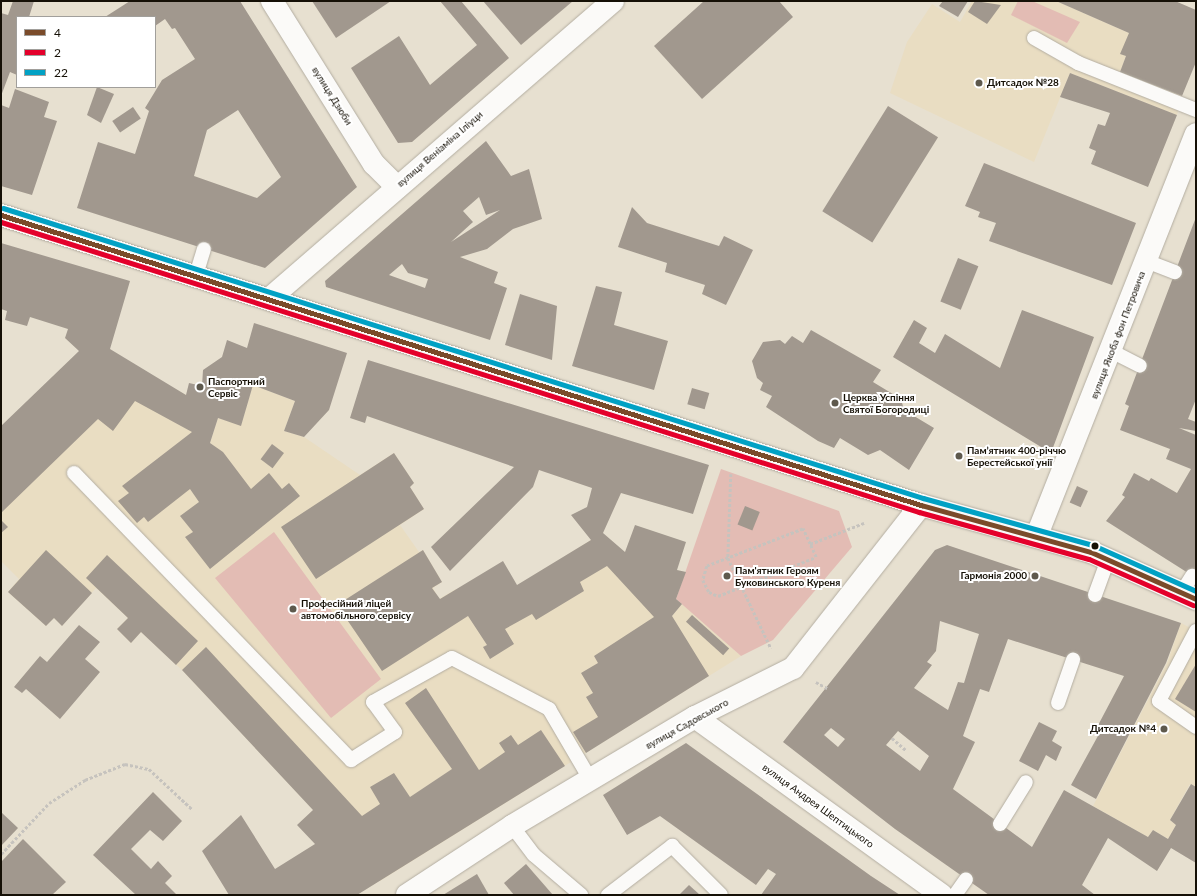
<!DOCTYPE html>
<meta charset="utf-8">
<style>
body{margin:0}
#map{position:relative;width:1197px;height:896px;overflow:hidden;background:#e7e0d0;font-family:Lato,sans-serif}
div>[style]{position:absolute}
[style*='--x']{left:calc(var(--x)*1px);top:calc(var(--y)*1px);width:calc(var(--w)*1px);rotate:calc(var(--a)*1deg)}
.built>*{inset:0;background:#e9ddc2}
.green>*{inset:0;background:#e3bcb4}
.building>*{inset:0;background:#a1988e;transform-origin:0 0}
.path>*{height:2.5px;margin-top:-1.25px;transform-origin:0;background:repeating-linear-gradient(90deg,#c6c3be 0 3px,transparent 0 5px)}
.roads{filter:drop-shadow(0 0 1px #b3ada1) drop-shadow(0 0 1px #b3ada1)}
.service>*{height:14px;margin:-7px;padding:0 7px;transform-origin:7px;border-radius:7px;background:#fbfaf8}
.minor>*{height:22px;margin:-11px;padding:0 11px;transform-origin:11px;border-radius:11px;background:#fbfaf8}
.tertiary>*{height:22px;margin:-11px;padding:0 11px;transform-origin:11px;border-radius:11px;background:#fbfaf8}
.bus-1>*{height:5px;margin:-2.5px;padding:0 2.5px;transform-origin:2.5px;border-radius:2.5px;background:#7a4b2a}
.bus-2>*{height:5px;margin:-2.5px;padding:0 2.5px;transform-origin:2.5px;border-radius:2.5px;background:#e4002b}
.bus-3>*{height:5px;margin:-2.5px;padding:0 2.5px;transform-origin:2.5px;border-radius:2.5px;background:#01a1c4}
.dots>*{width:11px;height:11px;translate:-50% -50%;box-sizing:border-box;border:2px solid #fff;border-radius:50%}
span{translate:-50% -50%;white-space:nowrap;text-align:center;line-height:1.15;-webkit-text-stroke:4px #fff;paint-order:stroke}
.poi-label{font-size:10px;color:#151006;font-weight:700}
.left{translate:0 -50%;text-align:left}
.right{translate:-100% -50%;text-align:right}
.street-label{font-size:10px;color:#151006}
.frame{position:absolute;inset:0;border:2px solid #151006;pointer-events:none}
.legend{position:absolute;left:16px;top:16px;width:140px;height:72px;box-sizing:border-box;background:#fff;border:1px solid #a19f9b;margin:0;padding:5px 7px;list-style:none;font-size:12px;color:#151006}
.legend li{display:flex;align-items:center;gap:8px;height:20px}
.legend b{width:20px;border:1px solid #a19f9b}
</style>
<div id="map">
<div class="built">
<div style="clip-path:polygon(972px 1px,1056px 1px,1129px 33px,1121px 54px,1126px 56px,1120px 72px,1182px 96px,1177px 115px,1070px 73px,1034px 162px,890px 93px,907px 42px,932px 4px,960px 22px)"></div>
<div style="clip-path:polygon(99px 345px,186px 395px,172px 419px,210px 443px,218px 418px,241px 425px,253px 385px,295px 401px,284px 431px,304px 437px,360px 475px,394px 453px,414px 483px,410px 487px,424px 509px,400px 525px,419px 552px,423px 550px,442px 582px,433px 588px,439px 599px,456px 589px,471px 615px,591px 540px,672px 616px,682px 604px,741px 656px,380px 881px,182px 670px,141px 632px,131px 643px,117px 629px,128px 618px,96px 588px,62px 626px,54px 618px,46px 626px,8px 592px,19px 579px,1px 561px,1px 471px)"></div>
<div style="clip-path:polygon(1181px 623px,1196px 631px,1196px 664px,1176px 699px,1196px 712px,1196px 787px,1190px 784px,1170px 820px,1176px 825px,1168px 839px,1153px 830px,1148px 837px,1093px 806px,1167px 663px)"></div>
</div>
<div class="green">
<div style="clip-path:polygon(1018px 1px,1032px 1px,1080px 22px,1067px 43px,1011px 15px)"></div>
<div style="clip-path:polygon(721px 469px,839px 511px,852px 547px,773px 640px,741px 656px,676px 599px)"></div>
<div style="clip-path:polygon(274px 532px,381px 679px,331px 718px,215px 578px)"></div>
</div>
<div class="building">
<div style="clip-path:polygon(13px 1px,34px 1px,29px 17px,17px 17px,17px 75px,10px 72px,1px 96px,1px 13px,8px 15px)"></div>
<div style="clip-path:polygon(evenodd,130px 1px,240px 1px,357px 187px,265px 268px,77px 208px,98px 142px,135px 154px,149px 111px,145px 108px,162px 80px,195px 59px,175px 28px,172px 29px,165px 19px,155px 26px,155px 17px,105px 17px,130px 1px,238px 110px,281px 177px,257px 198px,194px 176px,207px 130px,238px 110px)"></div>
<div style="clip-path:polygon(312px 1px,391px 1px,336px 38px)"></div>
<div style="clip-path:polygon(440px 1px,461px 1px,509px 58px,412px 142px,398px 143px,351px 68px,399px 36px,430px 85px,477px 45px)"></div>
<div style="clip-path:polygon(483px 1px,573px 1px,521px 45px)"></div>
<div style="clip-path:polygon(704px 1px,779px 1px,793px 17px,702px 99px,654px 46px)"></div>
<div style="clip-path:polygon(943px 1px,968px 1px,958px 17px,939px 6px)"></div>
<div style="clip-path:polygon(975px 1px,1001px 5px,987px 24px,968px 12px)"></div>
<div style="clip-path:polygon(1056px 1px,1175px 1px,1196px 10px,1196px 62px,1182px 96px,1120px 72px,1126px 56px,1120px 54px,1129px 33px)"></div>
<div style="clip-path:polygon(1070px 73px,1177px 115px,1148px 187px,1091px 164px,1096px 151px,1089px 148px,1098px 124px,1105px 126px,1110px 113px,1060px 97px)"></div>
<div style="clip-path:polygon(97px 87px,114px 94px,101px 123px,87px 115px)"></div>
<div style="clip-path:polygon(15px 89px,49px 102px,44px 117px,57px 121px,32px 195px,1px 186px,1px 105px,9px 108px)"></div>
<div style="left:888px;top:106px;width:59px;height:124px;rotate:32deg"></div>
<div style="left:133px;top:107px;width:14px;height:25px;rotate:56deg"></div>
<div style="clip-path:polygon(evenodd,486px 141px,511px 176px,529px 169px,542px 219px,513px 229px,487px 249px,460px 257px,498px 272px,494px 283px,507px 288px,490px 340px,326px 287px,325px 281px,486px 141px,479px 197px,486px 215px,500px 210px,451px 242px,473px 222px,463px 211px,479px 197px,486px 141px,402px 264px,408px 273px,428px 279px,425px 288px,389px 275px,402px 264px)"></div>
<div style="clip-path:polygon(984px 163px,1136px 223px,1112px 285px,989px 241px,996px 223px,978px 217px,980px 212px,965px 206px)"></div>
<div style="clip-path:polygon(632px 207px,647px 223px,719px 246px,724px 236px,753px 250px,726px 305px,702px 294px,705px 285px,665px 272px,667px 263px,618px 247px)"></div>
<div style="clip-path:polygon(1196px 217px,1196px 399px,1188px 419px,1196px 422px,1196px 431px,1179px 428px,1196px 435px,1196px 578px,1106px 521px,1125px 497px,1122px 495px,1134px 473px,1149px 481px,1151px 478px,1177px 493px,1191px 469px,1166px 459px,1170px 449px,1120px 430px,1129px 406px,1125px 404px)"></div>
<div style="clip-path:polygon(1px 243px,130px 281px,110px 349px,186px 395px,189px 383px,202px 386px,203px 370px,222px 357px,227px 340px,247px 348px,254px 323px,347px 353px,329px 410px,304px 437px,284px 431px,295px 401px,253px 385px,241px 426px,218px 418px,210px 443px,223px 452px,251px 489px,269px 473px,282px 489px,289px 483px,300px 496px,210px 569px,185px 537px,193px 532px,180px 516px,199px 502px,190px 489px,148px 522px,144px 517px,137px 523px,118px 501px,129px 493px,122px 486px,192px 432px,135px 401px,113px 431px,98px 419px,1px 513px,1px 426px,79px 351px,65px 338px,68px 329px,30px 317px,27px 326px,5px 320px,7px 311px,1px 309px)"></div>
<div style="left:958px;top:258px;width:22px;height:47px;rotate:22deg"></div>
<div style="clip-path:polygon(596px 286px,622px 292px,614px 325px,668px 341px,654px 390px,572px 366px)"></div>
<div style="clip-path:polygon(520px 294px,557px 306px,552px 360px,505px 345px)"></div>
<div style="clip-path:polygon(1022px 310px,1094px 337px,1051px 453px,893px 357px,914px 320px,927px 328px,919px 343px,935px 353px,945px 334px,1000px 368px)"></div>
<div style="clip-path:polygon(811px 330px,881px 370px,873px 382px,901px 399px,904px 410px,934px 428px,909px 470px,880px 450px,868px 455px,840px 438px,834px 448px,818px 441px,766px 407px,772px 396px,760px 390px,763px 383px,757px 378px,752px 361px,763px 342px,780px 340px,785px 344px,792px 336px,803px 343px)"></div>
<div style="clip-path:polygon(368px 360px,709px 465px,693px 514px,621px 493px,603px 533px,625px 552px,635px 525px,686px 542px,677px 570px,686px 572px,676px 599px,682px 604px,672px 616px,709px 676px,586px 753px,573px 732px,598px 717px,586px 697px,593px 693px,581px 673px,598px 663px,594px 656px,654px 617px,607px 566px,580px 582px,584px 591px,536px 620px,532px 614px,505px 629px,514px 644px,490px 659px,483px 647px,487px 645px,468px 616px,382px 671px,337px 605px,423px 550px,442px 582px,432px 588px,440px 599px,503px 561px,517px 585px,591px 540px,571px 515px,587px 507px,592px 488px,539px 470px,533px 487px,450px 571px,431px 547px,514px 467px,367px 416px,365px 423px,350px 418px)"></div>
<div style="left:692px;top:388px;width:18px;height:17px;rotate:16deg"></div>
<div style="left:272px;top:444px;width:15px;height:19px;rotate:37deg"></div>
<div style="clip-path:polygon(394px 453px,414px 483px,410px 487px,424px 509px,316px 579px,281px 527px)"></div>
<div style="left:1077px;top:486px;width:12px;height:18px;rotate:24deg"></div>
<div style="left:745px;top:506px;width:16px;height:20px;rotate:22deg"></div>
<div style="clip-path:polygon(1px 520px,8px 527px,1px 533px)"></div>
<div style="clip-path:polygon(evenodd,947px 545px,1181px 623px,1166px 663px,1096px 799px,1071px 785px,1099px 734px,1095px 731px,1124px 676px,1008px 639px,989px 692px,980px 689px,963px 736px,975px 742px,953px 789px,1032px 847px,1064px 790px,1148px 837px,1153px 830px,1168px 839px,1176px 825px,1170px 820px,1191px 784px,1196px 787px,1196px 863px,1171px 848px,1157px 871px,1108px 838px,1082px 885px,1095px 895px,989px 895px,895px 829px,783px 742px,935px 550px,947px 545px,940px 621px,979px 634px,964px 683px,958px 682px,948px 710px,914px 688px,932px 665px,927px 662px,936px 651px,940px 621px,947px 545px,831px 728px,845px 739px,838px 747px,824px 735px,831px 728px,947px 545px,898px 731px,929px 756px,920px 771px,886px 745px,898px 731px)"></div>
<div style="clip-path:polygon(46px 550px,92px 593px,62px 626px,54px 618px,46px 626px,8px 592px)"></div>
<div style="clip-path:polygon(107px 555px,198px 641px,176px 665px,141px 632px,131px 643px,117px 629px,128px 618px,86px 578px)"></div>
<div style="left:692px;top:615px;width:50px;height:9px;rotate:42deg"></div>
<div style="clip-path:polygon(79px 625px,100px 642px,85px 659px,100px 672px,60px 719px,26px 689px,22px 693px,14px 687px,40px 656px,47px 662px)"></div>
<div style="clip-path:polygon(206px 647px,362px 816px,380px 804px,370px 787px,394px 773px,410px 797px,452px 769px,405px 703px,426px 688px,479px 770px,505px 752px,499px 743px,511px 735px,518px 745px,541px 730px,565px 766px,357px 895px,229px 895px,202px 851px,241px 815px,275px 869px,315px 844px,297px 825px,313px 810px,182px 670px)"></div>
<div style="clip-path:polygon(1196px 664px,1196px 712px,1175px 699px)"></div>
<div style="clip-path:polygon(1039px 722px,1057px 731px,1052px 741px,1062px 747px,1056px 761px,1046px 755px,1038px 771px,1019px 761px)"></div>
<div style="clip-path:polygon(686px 743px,871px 876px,900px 895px,761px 895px,776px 874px,768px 869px,756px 885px,660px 816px,627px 835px,603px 795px)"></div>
<div style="clip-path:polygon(153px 792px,182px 821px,163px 841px,150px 830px,131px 849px,151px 869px,158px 861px,172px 876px,165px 883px,177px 895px,136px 895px,93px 855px)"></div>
<div style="clip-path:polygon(1px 812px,18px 828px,1px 846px)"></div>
<div style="clip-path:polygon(23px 839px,66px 882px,52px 895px,1px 895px,1px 862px)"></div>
<div style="clip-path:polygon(526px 864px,553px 895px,514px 895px,504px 883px)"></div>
<div style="clip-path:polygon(477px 874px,489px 895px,443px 895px)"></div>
<div style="clip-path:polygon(689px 885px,700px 895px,679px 895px)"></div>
</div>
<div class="path">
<div style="--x:731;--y:474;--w:84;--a:92"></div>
<div style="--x:728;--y:558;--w:100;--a:64.5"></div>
<div style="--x:810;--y:544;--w:17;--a:-115"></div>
<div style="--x:803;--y:529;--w:103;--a:158.9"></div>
<div style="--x:707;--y:566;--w:15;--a:106"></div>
<div style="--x:703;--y:580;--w:13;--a:63"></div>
<div style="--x:709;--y:592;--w:10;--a:24"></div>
<div style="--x:718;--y:596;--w:105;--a:-21.7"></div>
<div style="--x:816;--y:557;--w:14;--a:-115"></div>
<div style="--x:810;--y:544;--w:58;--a:-21.3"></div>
<div style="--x:816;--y:682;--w:13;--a:29"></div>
<div style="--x:892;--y:738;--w:18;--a:41"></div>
<div style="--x:1;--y:854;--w:70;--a:-46.7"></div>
<div style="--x:49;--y:803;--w:43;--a:-32.6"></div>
<div style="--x:85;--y:780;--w:43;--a:-21.8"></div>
<div style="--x:125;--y:764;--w:25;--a:12"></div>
<div style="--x:149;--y:769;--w:59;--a:42.9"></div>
</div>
<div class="roads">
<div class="service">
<div style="--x:1034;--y:38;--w:51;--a:29.6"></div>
<div style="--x:1078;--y:63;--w:127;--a:21.7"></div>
<div style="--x:1146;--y:261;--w:31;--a:21"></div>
<div style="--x:196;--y:275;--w:27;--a:-73"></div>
<div style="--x:1113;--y:352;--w:30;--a:27"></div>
<div style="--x:74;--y:473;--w:399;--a:46"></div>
<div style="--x:351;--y:760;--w:52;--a:-32.5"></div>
<div style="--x:395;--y:732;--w:37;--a:-126"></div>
<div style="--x:373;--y:702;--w:90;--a:-29.1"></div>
<div style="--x:452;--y:658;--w:110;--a:27.7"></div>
<div style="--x:549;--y:709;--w:81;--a:59.6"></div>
<div style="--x:1182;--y:592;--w:19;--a:-58"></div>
<div style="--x:1095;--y:595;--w:38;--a:-70"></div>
<div style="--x:1196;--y:631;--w:79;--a:117.9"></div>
<div style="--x:1159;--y:701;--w:45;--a:35.1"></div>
<div style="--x:1058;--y:703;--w:46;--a:-70.8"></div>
<div style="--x:1000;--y:824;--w:49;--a:-58.2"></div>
<div style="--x:512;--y:826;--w:36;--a:53"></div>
<div style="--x:534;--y:855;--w:62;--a:40.4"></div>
<div style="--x:608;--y:895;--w:81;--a:-37.4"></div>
<div style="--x:672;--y:846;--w:69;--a:45"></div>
<div style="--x:955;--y:895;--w:19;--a:-55"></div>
</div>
<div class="minor">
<div style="--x:272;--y:1;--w:192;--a:58"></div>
<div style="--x:374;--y:164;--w:33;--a:45"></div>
<div style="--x:1037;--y:535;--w:431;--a:-68.4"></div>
<div style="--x:407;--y:895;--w:126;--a:-33.3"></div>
<div style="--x:512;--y:826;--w:213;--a:-30.8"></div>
</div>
<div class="tertiary">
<div style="--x:1;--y:215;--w:965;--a:17.5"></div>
<div style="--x:921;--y:505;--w:176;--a:15.5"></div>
<div style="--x:1091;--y:552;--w:115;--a:24.1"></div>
<div style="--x:269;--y:299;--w:455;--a:-40.9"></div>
<div style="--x:921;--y:505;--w:207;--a:128.1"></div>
<div style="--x:793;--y:668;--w:110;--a:153.4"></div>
<div style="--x:695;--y:717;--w:304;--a:35.8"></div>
</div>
</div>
<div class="bus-1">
<div style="--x:1;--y:215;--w:965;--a:17.5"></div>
<div style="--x:921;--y:505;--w:176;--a:15.5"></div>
<div style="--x:1091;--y:552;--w:115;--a:24.1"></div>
</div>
<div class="bus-2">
<div style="--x:1;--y:222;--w:963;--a:17.53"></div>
<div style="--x:919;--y:512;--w:176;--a:15.5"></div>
<div style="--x:1089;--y:559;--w:114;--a:23.9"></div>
</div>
<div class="bus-3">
<div style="--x:3;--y:208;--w:965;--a:17.5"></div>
<div style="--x:923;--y:498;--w:176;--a:15.5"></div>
<div style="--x:1093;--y:545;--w:113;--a:24.1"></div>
</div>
<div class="dots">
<div style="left:979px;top:83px;background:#5e594d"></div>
<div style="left:200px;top:387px;background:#5e594d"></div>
<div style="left:835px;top:403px;background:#5e594d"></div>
<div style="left:959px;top:456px;background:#5e594d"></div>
<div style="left:1095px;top:546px;background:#151006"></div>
<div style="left:727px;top:576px;background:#5e594d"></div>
<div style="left:1035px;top:576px;background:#5e594d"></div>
<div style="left:293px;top:609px;background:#5e594d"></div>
<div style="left:1164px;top:729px;background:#5e594d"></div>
</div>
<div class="poi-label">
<span class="left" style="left:987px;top:83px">Дитсадок №28</span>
<span class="left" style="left:208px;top:387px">Паспортний<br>Сервіс</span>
<span class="left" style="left:843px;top:403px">Церква Успіння<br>Святої Богородиці</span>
<span class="left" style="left:967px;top:456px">Пам’ятник 400-річчю<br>Берестейської унії</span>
<span class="left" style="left:735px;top:576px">Пам'ятник Героям<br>Буковинського Куреня</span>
<span class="right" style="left:1027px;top:576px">Гармонія 2000</span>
<span class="left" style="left:301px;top:609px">Професійний ліцей<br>автомобільного сервісу</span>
<span class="right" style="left:1156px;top:729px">Дитсадок №4</span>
</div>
<div class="street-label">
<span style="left:332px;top:96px;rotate:58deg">вулиця Дзюби</span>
<span style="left:440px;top:149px;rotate:-41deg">вулиця Веніаміна Іліуци</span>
<span style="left:1118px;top:335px;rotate:-69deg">вулиця Якоба фон Петровича</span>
<span style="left:687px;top:724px;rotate:-29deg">вулиця Садовського</span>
<span style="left:818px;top:806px;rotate:36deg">вулиця Андрея Шептицького</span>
</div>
<div class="frame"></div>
<ul class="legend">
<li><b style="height:5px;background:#7a4b2a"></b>4</li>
<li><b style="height:5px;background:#e4002b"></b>2</li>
<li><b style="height:5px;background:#01a1c4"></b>22</li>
</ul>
</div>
